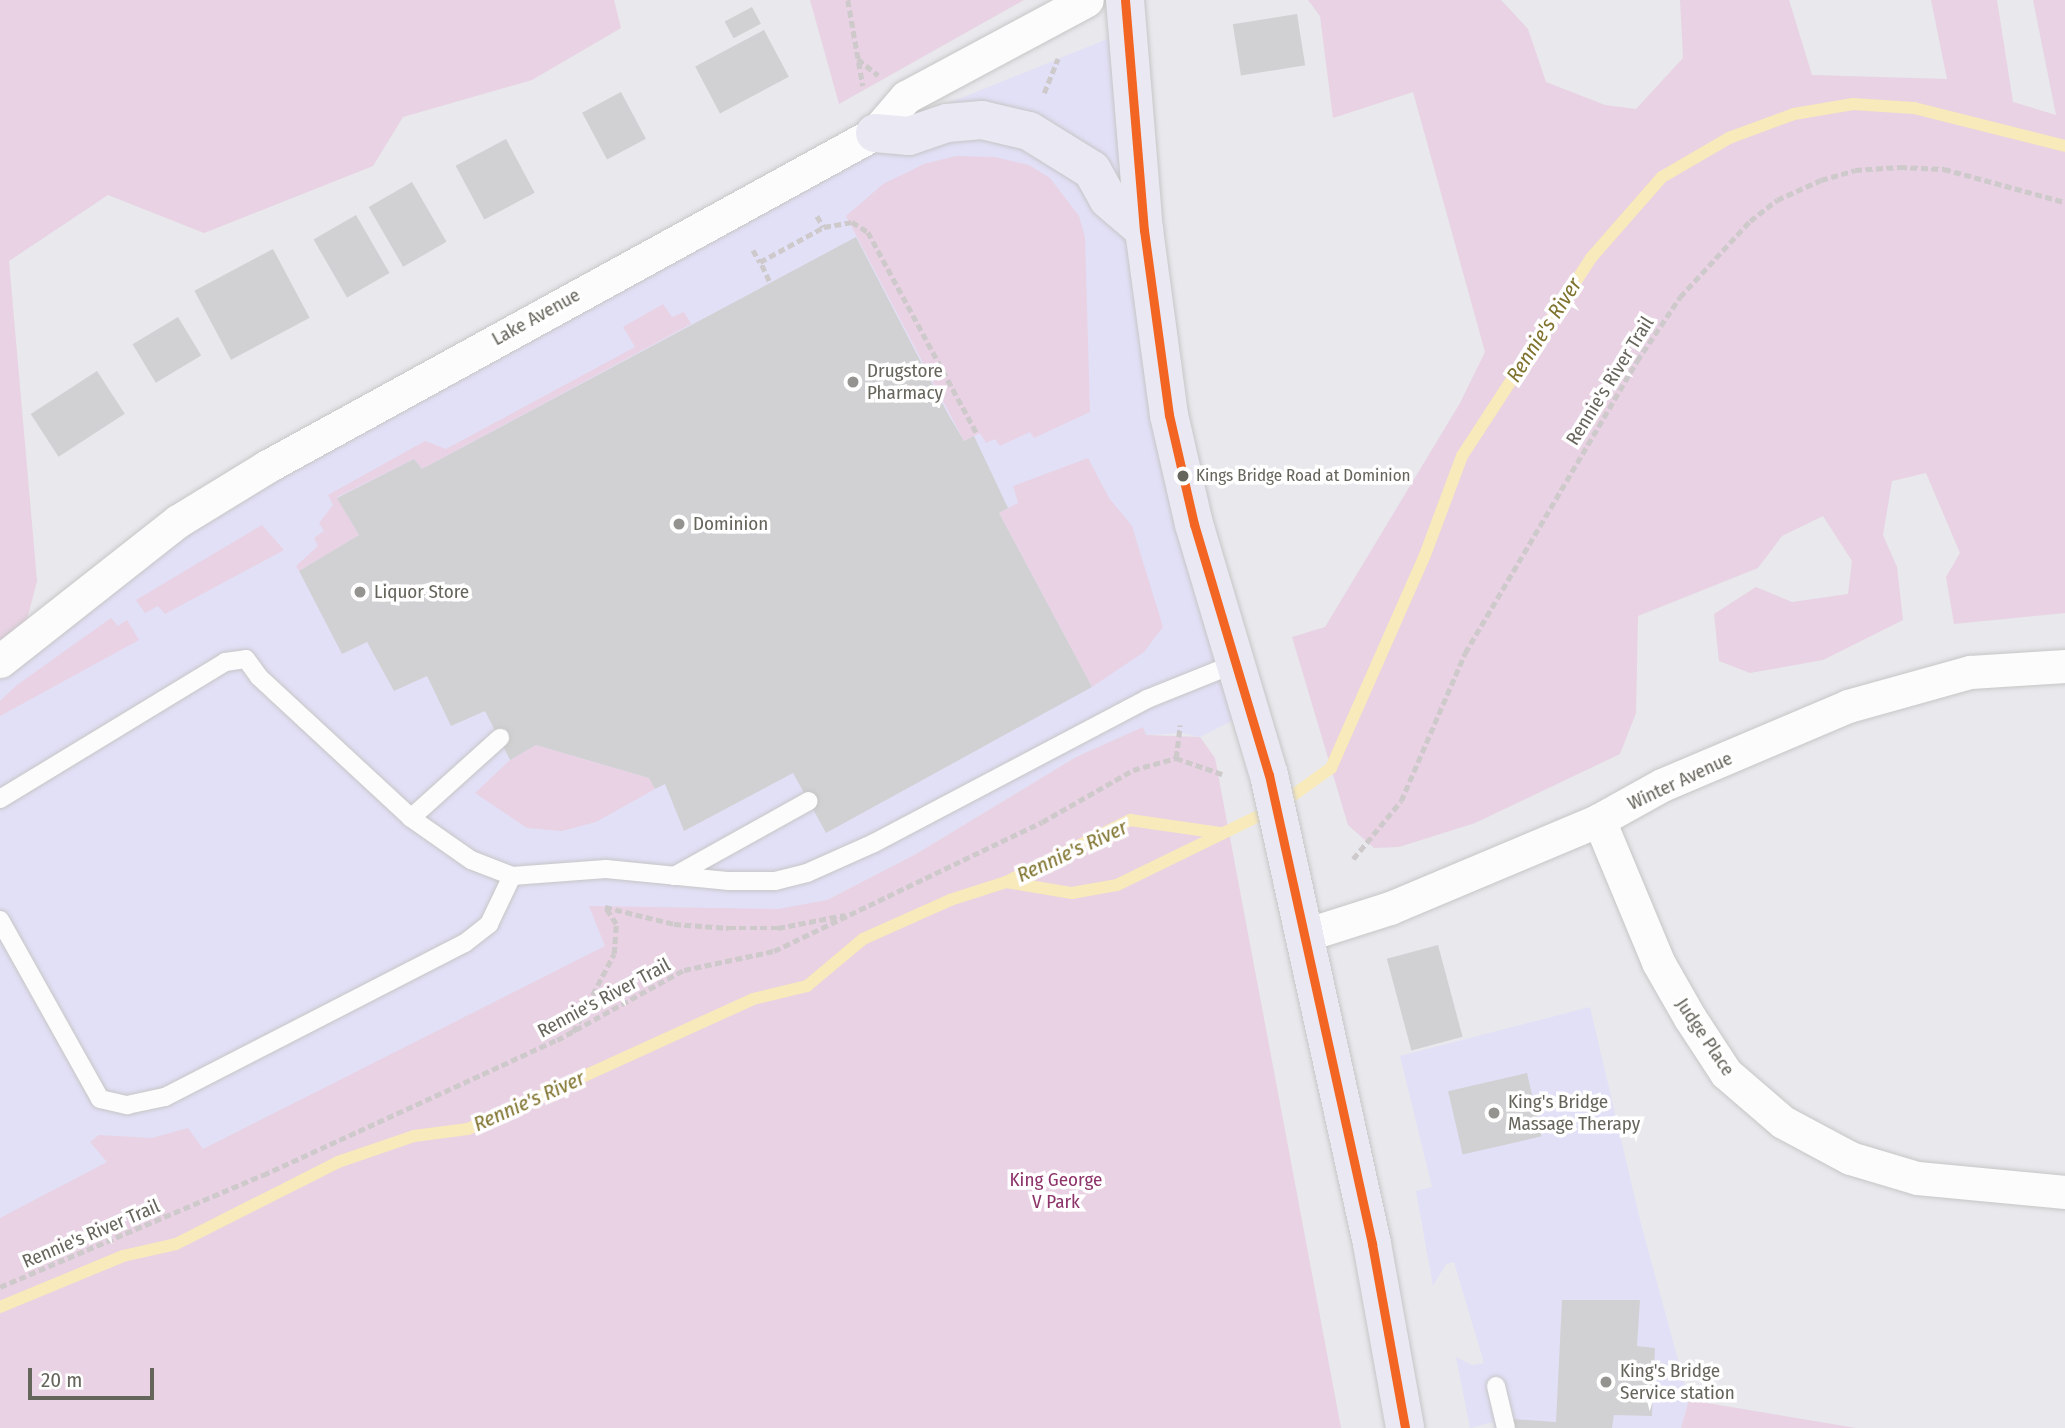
<!DOCTYPE html>
<style>
body{margin:0}
#map{position:relative;width:2065px;height:1428px;overflow:hidden;background:#e8e8ed;font-family:"Fira Sans Condensed",sans-serif}
div>[style]{position:absolute}
[style*='--x']{left:calc(var(--x)*1px);top:calc(var(--y)*1px);width:calc(var(--w)*1px);rotate:calc(var(--a)*1deg)}
.commercial>*{inset:0;background:#e2e0f7}
.green>*{inset:0;background:#e8d2e3}
.stream>*{height:12px;margin:-6px;padding:0 6px;transform-origin:6px;border-radius:6px;background:#f8eabb}
.building>*{inset:0;background:#d1d1d3;transform-origin:0 0}
.path>*{height:4.5px;margin-top:-2.25px;transform-origin:0;background:repeating-linear-gradient(90deg,#cec9ca 0 7px,transparent 0 10.5px)}
.roads{filter:drop-shadow(0 0 2px #c6c6c6) drop-shadow(0 0 2px #c6c6c6)}
.service>*{height:18px;margin:-9px;padding:0 9px;transform-origin:9px;border-radius:9px;background:#fcfcfc}
.minor>*{height:33px;margin:-16.5px;padding:0 16.5px;transform-origin:16.5px;border-radius:16.5px;background:#fcfcfc}
.primary>*{height:38px;margin:-19px;padding:0 19px;transform-origin:19px;border-radius:19px;background:#eae8f3}
.bus-1>*{height:9px;margin:-4.5px;padding:0 4.5px;transform-origin:4.5px;border-radius:4.5px;background:#f26522}
.dots>*{width:19px;height:19px;translate:-50% -50%;box-sizing:border-box;border:4px solid #fff;border-radius:50%}
span{translate:-50% -50%;white-space:nowrap;text-align:center;line-height:1.15;-webkit-text-stroke:7px #fff;paint-order:stroke}
.bus-label{font-size:17px;color:#66655c}
.left{translate:0 -50%;text-align:left}
.street-label{font-size:19px;color:#66655c}
.poi-label{font-size:19px;color:#66655c}
.park-label{font-size:19px;color:#8d346a}
.water-label{font-size:21px;color:#7f732e;font-style:italic}
.scale{position:absolute;left:28px;top:1368px;width:126px;height:32px;box-sizing:border-box;border:4px solid #66655c;border-top:0;padding-left:9px;font-size:21px;line-height:24px;white-space:nowrap;color:#66655c;-webkit-text-stroke:5px #fff;paint-order:stroke}
</style>
<div id="map">
<div class="commercial">
<div style="clip-path:polygon(1127px 31px,1144px 230px,1247px 713px,1200px 737px,1182px 733px,1146px 735px,1143px 727px,1076px 757px,916px 854px,827px 900px,0 1259px,0 661px,101px 580px,875px 133px)"></div>
<div style="clip-path:polygon(1590px 1007px,1641px 1224px,1689px 1400px,1681px 1428px,1495px 1428px,1493px 1422px,1470px 1428px,1456px 1357px,1472px 1365px,1484px 1363px,1454px 1262px,1446px 1264px,1433px 1286px,1416px 1191px,1432px 1187px,1400px 1056px)"></div>
</div>
<div class="green">
<div style="clip-path:polygon(0 0,614px 0,621px 28px,532px 80px,403px 117px,373px 166px,204px 233px,108px 195px,9px 261px,37px 581px,21px 643px,0 661px)"></div>
<div style="clip-path:polygon(810px 0,1024px 0,839px 104px)"></div>
<div style="clip-path:polygon(1308px 0,1501px 0,1528px 29px,1546px 82px,1605px 105px,1636px 109px,1683px 58px,1680px 0,1789px 0,1812px 75px,1947px 79px,1931px 0,1997px 0,2013px 102px,2056px 115px,2033px 0,2065px 0,2065px 613px,1954px 624px,1946px 577px,1960px 553px,1926px 473px,1892px 481px,1883px 535px,1897px 567px,1903px 620px,1823px 660px,1750px 673px,1719px 661px,1714px 614px,1756px 587px,1792px 602px,1848px 594px,1852px 561px,1823px 516px,1782px 536px,1758px 568px,1638px 616px,1636px 713px,1620px 754px,1475px 823px,1399px 847px,1374px 848px,1348px 825px,1292px 637px,1325px 627px,1460px 403px,1485px 352px,1413px 92px,1333px 118px,1320px 16px)"></div>
<div style="clip-path:polygon(956px 156px,995px 157px,1029px 165px,1050px 178px,1079px 216px,1085px 237px,1090px 412px,1034px 438px,1030px 432px,1000px 446px,995px 439px,986px 443px,980px 433px,964px 441px,846px 216px,883px 184px,924px 164px)"></div>
<div style="clip-path:polygon(663px 304px,672px 317px,684px 312px,691px 324px,422px 469px,414px 459px,337px 497px,359px 535px,299px 571px,296px 566px,318px 546px,314px 538px,324px 531px,319px 523px,333px 505px,328px 495px,425px 441px,446px 449px,635px 347px,623px 327px)"></div>
<div style="clip-path:polygon(1088px 458px,1109px 498px,1132px 526px,1163px 627px,1144px 652px,1092px 687px,999px 513px,1018px 503px,1013px 486px)"></div>
<div style="clip-path:polygon(262px 525px,284px 550px,165px 614px,158px 606px,145px 613px,136px 600px)"></div>
<div style="clip-path:polygon(111px 618px,118px 626px,127px 620px,139px 640px,0 716px,0 701px,17px 685px)"></div>
<div style="clip-path:polygon(1143px 727px,1146px 735px,1200px 737px,1215px 758px,1341px 1428px,0 1428px,0 1218px,107px 1162px,90px 1142px,99px 1135px,152px 1138px,188px 1128px,203px 1149px,605px 946px,589px 906px,778px 909px,827px 900px,916px 854px,1076px 757px)"></div>
<div style="clip-path:polygon(536px 745px,649px 778px,655px 789px,596px 822px,562px 831px,527px 828px,475px 793px,510px 760px)"></div>
<div style="clip-path:polygon(1689px 1400px,1856px 1428px,1681px 1428px)"></div>
</div>
<div class="stream">
<div style="--x:1006;--y:882;--w:67;--a:9.5"></div>
<div style="--x:1072;--y:893;--w:46;--a:-10.1"></div>
<div style="--x:1117;--y:885;--w:176;--a:-26"></div>
<div style="--x:1275;--y:808;--w:69;--a:-35.5"></div>
<div style="--x:1331;--y:768;--w:233;--a:-66.2"></div>
<div style="--x:1425;--y:555;--w:106;--a:-69.5"></div>
<div style="--x:1462;--y:456;--w:236;--a:-56.9"></div>
<div style="--x:1591;--y:258;--w:108;--a:-48.8"></div>
<div style="--x:1662;--y:177;--w:78;--a:-30.2"></div>
<div style="--x:1729;--y:138;--w:69;--a:-20.3"></div>
<div style="--x:1794;--y:114;--w:60;--a:-9.6"></div>
<div style="--x:1853;--y:104;--w:61;--a:3.8"></div>
<div style="--x:1914;--y:108;--w:156;--a:14.1"></div>
<div style="--x:0;--y:1307;--w:133;--a:-22.5"></div>
<div style="--x:123;--y:1256;--w:54;--a:-12.8"></div>
<div style="--x:176;--y:1244;--w:182;--a:-26.8"></div>
<div style="--x:338;--y:1162;--w:80;--a:-18.9"></div>
<div style="--x:414;--y:1136;--w:54;--a:-7.4"></div>
<div style="--x:468;--y:1129;--w:313;--a:-24.5"></div>
<div style="--x:753;--y:999;--w:56;--a:-13.5"></div>
<div style="--x:807;--y:986;--w:73;--a:-40"></div>
<div style="--x:863;--y:939;--w:95;--a:-24.1"></div>
<div style="--x:950;--y:900;--w:59;--a:-17.8"></div>
<div style="--x:1006;--y:882;--w:139;--a:-26.6"></div>
<div style="--x:1130;--y:820;--w:91;--a:8.2"></div>
</div>
<div class="building">
<div style="left:752px;top:7px;width:19px;height:31px;rotate:62deg"></div>
<div style="left:1297px;top:14px;width:52px;height:65px;rotate:81deg"></div>
<div style="left:764px;top:30px;width:53px;height:78px;rotate:62deg"></div>
<div style="left:621px;top:92px;width:53px;height:44px;rotate:62deg"></div>
<div style="left:506px;top:139px;width:61px;height:57px;rotate:62deg"></div>
<div style="left:412px;top:182px;width:69px;height:50px;rotate:60deg"></div>
<div style="left:356px;top:215px;width:67px;height:49px;rotate:60deg"></div>
<div style="clip-path:polygon(856px 237px,948px 414px,964px 441px,974px 436px,1008px 508px,999px 513px,1092px 687px,826px 833px,793px 773px,684px 831px,665px 784px,655px 789px,649px 778px,536px 745px,510px 760px,485px 711px,451px 726px,427px 676px,394px 691px,367px 642px,342px 654px,299px 571px,359px 535px,337px 498px,414px 459px,422px 469px)"></div>
<div style="left:273px;top:249px;width:78px;height:89px;rotate:62deg"></div>
<div style="left:178px;top:317px;width:45px;height:53px;rotate:59deg"></div>
<div style="left:97px;top:371px;width:51px;height:79px;rotate:57deg"></div>
<div style="left:1438px;top:945px;width:95px;height:53px;rotate:75deg"></div>
<div style="left:1527px;top:1073px;width:65px;height:81px;rotate:77deg"></div>
<div style="clip-path:polygon(1562px 1300px,1640px 1300px,1637px 1346px,1655px 1348px,1652px 1416px,1614px 1415px,1612px 1428px,1514px 1428px,1512px 1419px,1556px 1422px)"></div>
</div>
<div class="path">
<div style="--x:848;--y:0;--w:87;--a:80.1"></div>
<div style="--x:858;--y:59;--w:26;--a:39"></div>
<div style="--x:1044;--y:93;--w:37;--a:-68"></div>
<div style="--x:817;--y:216;--w:13;--a:58"></div>
<div style="--x:753;--y:250;--w:14;--a:60"></div>
<div style="--x:769;--y:281;--w:21;--a:-115"></div>
<div style="--x:760;--y:262;--w:73;--a:-28.7"></div>
<div style="--x:824;--y:227;--w:28;--a:-10"></div>
<div style="--x:852;--y:222;--w:19;--a:32"></div>
<div style="--x:868;--y:232;--w:230;--a:61.6"></div>
<div style="--x:1176;--y:758;--w:33;--a:-83"></div>
<div style="--x:1353;--y:859;--w:75;--a:-50.4"></div>
<div style="--x:1401;--y:801;--w:161;--a:-66.6"></div>
<div style="--x:1465;--y:653;--w:339;--a:-59.5"></div>
<div style="--x:1637;--y:361;--w:77;--a:-56.1"></div>
<div style="--x:1680;--y:297;--w:103;--a:-47.4"></div>
<div style="--x:1750;--y:221;--w:34;--a:-38"></div>
<div style="--x:1777;--y:200;--w:48;--a:-24.4"></div>
<div style="--x:1821;--y:180;--w:35;--a:-16"></div>
<div style="--x:1855;--y:170;--w:45;--a:-3.8"></div>
<div style="--x:1900;--y:167;--w:44;--a:2.6"></div>
<div style="--x:1944;--y:169;--w:125;--a:15.3"></div>
<div style="--x:605;--y:907;--w:71;--a:13.8"></div>
<div style="--x:674;--y:924;--w:55;--a:4.2"></div>
<div style="--x:729;--y:928;--w:49;--a:0"></div>
<div style="--x:778;--y:928;--w:68;--a:-11"></div>
<div style="--x:573;--y:1032;--w:88;--a:-62.3"></div>
<div style="--x:614;--y:954;--w:30;--a:-86"></div>
<div style="--x:616;--y:924;--w:20;--a:-123"></div>
<div style="--x:0;--y:1287;--w:286;--a:-23.1"></div>
<div style="--x:263;--y:1175;--w:324;--a:-24.7"></div>
<div style="--x:557;--y:1040;--w:145;--a:-28.9"></div>
<div style="--x:684;--y:970;--w:92;--a:-11.9"></div>
<div style="--x:774;--y:951;--w:297;--a:-25.7"></div>
<div style="--x:1042;--y:822;--w:105;--a:-29.7"></div>
<div style="--x:1133;--y:770;--w:45;--a:-15.6"></div>
<div style="--x:1176;--y:758;--w:49;--a:19.2"></div>
</div>
<div class="roads">
<div class="service">
<div style="--x:0;--y:799;--w:263;--a:-31.3"></div>
<div style="--x:225;--y:662;--w:21;--a:-8"></div>
<div style="--x:246;--y:659;--w:22;--a:54"></div>
<div style="--x:259;--y:677;--w:207;--a:42.8"></div>
<div style="--x:411;--y:818;--w:73;--a:35"></div>
<div style="--x:471;--y:860;--w:44;--a:21.3"></div>
<div style="--x:512;--y:876;--w:94;--a:-4.3"></div>
<div style="--x:606;--y:869;--w:124;--a:5.6"></div>
<div style="--x:729;--y:881;--w:46;--a:0"></div>
<div style="--x:775;--y:881;--w:33;--a:-14"></div>
<div style="--x:807;--y:873;--w:73;--a:-24.1"></div>
<div style="--x:874;--y:843;--w:309;--a:-27.8"></div>
<div style="--x:1147;--y:699;--w:94;--a:-21.9"></div>
<div style="--x:411;--y:818;--w:120;--a:-42"></div>
<div style="--x:674;--y:876;--w:154;--a:-29.1"></div>
<div style="--x:0;--y:920;--w:205;--a:60.8"></div>
<div style="--x:100;--y:1099;--w:28;--a:13"></div>
<div style="--x:127;--y:1105;--w:39;--a:-12"></div>
<div style="--x:165;--y:1097;--w:337;--a:-27.2"></div>
<div style="--x:465;--y:943;--w:31;--a:-38"></div>
<div style="--x:489;--y:924;--w:53;--a:-64.4"></div>
<div style="--x:1496;--y:1386;--w:43;--a:76.6"></div>
</div>
<div class="minor">
<div style="--x:0;--y:661;--w:226;--a:-38.2"></div>
<div style="--x:178;--y:521;--w:103;--a:-31.5"></div>
<div style="--x:266;--y:467;--w:695;--a:-28.74"></div>
<div style="--x:875;--y:133;--w:48;--a:-49.3"></div>
<div style="--x:906;--y:97;--w:205;--a:-28.2"></div>
<div style="--x:1599;--y:820;--w:154;--a:67.4"></div>
<div style="--x:1658;--y:962;--w:64;--a:60.3"></div>
<div style="--x:1690;--y:1018;--w:66;--a:56.8"></div>
<div style="--x:1726;--y:1073;--w:75;--a:40.7"></div>
<div style="--x:1783;--y:1122;--w:76;--a:28.2"></div>
<div style="--x:1850;--y:1158;--w:70;--a:16.6"></div>
<div style="--x:1917;--y:1178;--w:149;--a:5.4"></div>
<div style="--x:1305;--y:935;--w:89;--a:-17.6"></div>
<div style="--x:1390;--y:908;--w:227;--a:-22.8"></div>
<div style="--x:1599;--y:820;--w:72;--a:-29.1"></div>
<div style="--x:1662;--y:785;--w:202;--a:-23"></div>
<div style="--x:1848;--y:706;--w:127;--a:-15.6"></div>
<div style="--x:1970;--y:672;--w:95;--a:-3.6"></div>
</div>
<div class="primary">
<div style="--x:1125;--y:0;--w:231;--a:85.3"></div>
<div style="--x:1144;--y:230;--w:187;--a:82.3"></div>
<div style="--x:1169;--y:415;--w:112;--a:77.1"></div>
<div style="--x:1194;--y:524;--w:262;--a:73.4"></div>
<div style="--x:1269;--y:775;--w:480;--a:77.6"></div>
<div style="--x:1372;--y:1244;--w:187;--a:79.8"></div>
<div style="--x:875;--y:133;--w:34;--a:5"></div>
<div style="--x:909;--y:136;--w:40;--a:-18.9"></div>
<div style="--x:947;--y:123;--w:35;--a:-5"></div>
<div style="--x:982;--y:120;--w:48;--a:13.2"></div>
<div style="--x:1029;--y:131;--w:74;--a:31.8"></div>
<div style="--x:1092;--y:170;--w:33;--a:61"></div>
<div style="--x:1108;--y:199;--w:48;--a:40.7"></div>
</div>
</div>
<div class="bus-1">
<div style="--x:1125;--y:0;--w:231;--a:85.3"></div>
<div style="--x:1144;--y:230;--w:187;--a:82.3"></div>
<div style="--x:1169;--y:415;--w:112;--a:77.1"></div>
<div style="--x:1194;--y:524;--w:262;--a:73.4"></div>
<div style="--x:1269;--y:775;--w:480;--a:77.6"></div>
<div style="--x:1372;--y:1244;--w:187;--a:79.8"></div>
</div>
<div class="dots">
<div style="left:853px;top:382px;background:#94938f"></div>
<div style="left:1183px;top:476px;background:#66655c"></div>
<div style="left:679px;top:524px;background:#94938f"></div>
<div style="left:360px;top:592px;background:#94938f"></div>
<div style="left:1494px;top:1113px;background:#94938f"></div>
<div style="left:1606px;top:1382px;background:#94938f"></div>
</div>
<div class="bus-label">
<span class="left" style="left:1196px;top:476px">Kings Bridge Road at Dominion</span>
</div>
<div class="street-label">
<span style="left:536px;top:317px;rotate:-29deg">Lake Avenue</span>
<span style="left:1610px;top:381px;rotate:-58deg">Rennie's River Trail</span>
<span style="left:1680px;top:781px;rotate:-25deg">Winter Avenue</span>
<span style="left:604px;top:998px;rotate:-28deg">Rennie's River Trail</span>
<span style="left:1705px;top:1037px;rotate:56deg">Judge Place</span>
<span style="left:91px;top:1234px;rotate:-23deg">Rennie's River Trail</span>
</div>
<div class="poi-label">
<span class="left" style="left:867px;top:382px">Drugstore<br>Pharmacy</span>
<span class="left" style="left:693px;top:524px">Dominion</span>
<span class="left" style="left:374px;top:592px">Liquor Store</span>
<span class="left" style="left:1508px;top:1113px">King's Bridge<br>Massage Therapy</span>
<span class="left" style="left:1620px;top:1382px">King's Bridge<br>Service station</span>
</div>
<div class="park-label">
<span style="left:1056px;top:1191px">King George<br>V Park</span>
</div>
<div class="water-label">
<span style="left:1544px;top:330px;rotate:-57deg">Rennie's River</span>
<span style="left:1072px;top:851px;rotate:-25deg">Rennie's River</span>
<span style="left:529px;top:1101px;rotate:-24deg">Rennie's River</span>
</div>
<div class="scale">20 m</div>
</div>
